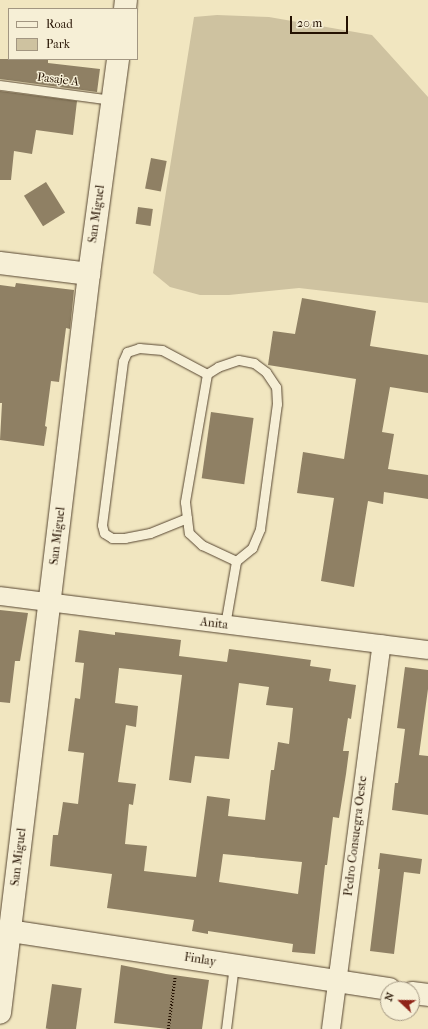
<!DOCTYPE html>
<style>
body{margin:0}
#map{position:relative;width:428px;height:1029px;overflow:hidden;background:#f1e6c0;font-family:"IM FELL French Canon",serif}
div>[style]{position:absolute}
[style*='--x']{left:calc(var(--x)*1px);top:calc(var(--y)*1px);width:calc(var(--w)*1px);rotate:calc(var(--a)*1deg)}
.green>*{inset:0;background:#cec2a0}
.building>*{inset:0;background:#8f8064;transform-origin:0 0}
.path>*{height:2.5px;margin-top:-1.25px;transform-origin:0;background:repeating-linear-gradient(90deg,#241101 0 1px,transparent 0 3px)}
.roads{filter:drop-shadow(0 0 1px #574631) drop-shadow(0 0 1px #574631)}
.service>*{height:9px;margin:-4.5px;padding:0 4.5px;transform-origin:4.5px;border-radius:4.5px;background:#f6efd6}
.minor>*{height:18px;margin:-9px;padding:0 9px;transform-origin:9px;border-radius:9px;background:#f6efd6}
.tertiary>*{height:22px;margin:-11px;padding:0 11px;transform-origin:11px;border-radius:11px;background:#f6efd6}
.secondary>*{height:22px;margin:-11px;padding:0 11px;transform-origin:11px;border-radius:11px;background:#f6efd6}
span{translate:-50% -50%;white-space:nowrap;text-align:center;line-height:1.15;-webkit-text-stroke:3px #f6efd6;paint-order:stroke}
.street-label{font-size:12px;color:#241101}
.legend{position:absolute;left:8px;top:8px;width:130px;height:52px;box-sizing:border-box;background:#f6efd6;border:1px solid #a29681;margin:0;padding:5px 7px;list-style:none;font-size:12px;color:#241101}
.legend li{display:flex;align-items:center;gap:8px;height:20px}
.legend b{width:20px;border:1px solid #a29681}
.north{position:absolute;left:380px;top:981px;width:40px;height:40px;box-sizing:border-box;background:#f6efd6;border:1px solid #a29681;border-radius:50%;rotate:292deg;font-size:11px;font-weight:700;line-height:16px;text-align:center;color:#241101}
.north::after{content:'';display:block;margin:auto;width:14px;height:18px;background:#8f2418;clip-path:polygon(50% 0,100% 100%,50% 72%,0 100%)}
.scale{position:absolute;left:290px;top:16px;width:58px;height:18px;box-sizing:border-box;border:2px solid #241101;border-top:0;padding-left:5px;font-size:12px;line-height:14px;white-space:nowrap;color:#241101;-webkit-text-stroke:3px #f6efd6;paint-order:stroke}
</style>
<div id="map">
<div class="green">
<div style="clip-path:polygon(217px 15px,269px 17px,372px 35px,428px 97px,428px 303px,299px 288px,229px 295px,200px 295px,170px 287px,153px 273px,194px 17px)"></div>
</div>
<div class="building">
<div style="clip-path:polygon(0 59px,48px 59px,48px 63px,100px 69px,97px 92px,0 79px)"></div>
<div style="clip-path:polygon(0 91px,77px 101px,73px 135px,36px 130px,32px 154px,14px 151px,11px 180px,0 180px)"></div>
<div style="left:151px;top:158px;width:16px;height:31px;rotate:11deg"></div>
<div style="left:46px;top:182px;width:36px;height:26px;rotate:58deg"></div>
<div style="left:138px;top:207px;width:15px;height:17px;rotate:8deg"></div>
<div style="clip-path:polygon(16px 283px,74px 290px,70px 329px,66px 328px,59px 382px,51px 381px,45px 426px,47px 427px,44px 446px,0 440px,2px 403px,0 403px,0 285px,15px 287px)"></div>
<div style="clip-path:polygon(302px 298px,376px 311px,370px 346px,428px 355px,428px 393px,390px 387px,382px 432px,394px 434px,388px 469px,428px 475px,428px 499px,384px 492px,383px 504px,368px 501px,354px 587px,321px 581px,334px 498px,297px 493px,303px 452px,344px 459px,356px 379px,268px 365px,273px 331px,295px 334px)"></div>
<div style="left:211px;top:412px;width:43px;height:67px;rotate:8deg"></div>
<div style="clip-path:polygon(0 610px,28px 613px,20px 661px,15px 661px,10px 703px,0 702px)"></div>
<div style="clip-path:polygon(evenodd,79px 630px,115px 635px,115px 632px,181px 640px,179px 656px,227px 662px,229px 649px,311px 660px,310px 666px,331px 669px,329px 681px,356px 685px,351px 719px,348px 718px,343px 751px,349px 751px,346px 774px,339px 818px,333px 817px,327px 865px,325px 865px,315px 954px,292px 952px,293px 944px,208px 931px,208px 934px,192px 931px,194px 920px,107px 908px,112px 874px,50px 866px,53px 835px,58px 835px,63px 802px,78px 804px,84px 753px,68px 751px,75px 698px,80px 699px,84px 663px,75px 662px,79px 630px,119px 668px,182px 675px,169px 780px,191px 783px,195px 756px,229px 759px,239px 683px,269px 687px,266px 705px,293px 708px,289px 744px,278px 742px,274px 770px,271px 770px,265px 820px,228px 816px,230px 799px,207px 796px,196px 877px,144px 871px,147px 846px,125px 844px,129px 804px,133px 805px,136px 784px,118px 782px,126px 725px,136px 727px,138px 706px,115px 703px,119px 668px,79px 630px,223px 854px,302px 862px,298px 894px,219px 882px,223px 854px)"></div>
<div style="clip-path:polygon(405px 667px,428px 670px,428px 689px,419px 755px,428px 756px,428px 815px,392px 810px,395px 783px,398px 783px,405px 729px,397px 728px)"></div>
<div style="clip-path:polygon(380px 853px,422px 859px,420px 874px,404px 872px,394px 954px,370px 951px,380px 869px,378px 869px)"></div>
<div style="clip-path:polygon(121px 965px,166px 974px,209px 980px,202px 1029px,168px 1029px,114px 1023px)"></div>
<div style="left:52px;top:984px;width:30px;height:45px;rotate:8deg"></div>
</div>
<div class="path">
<div style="--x:168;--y:1029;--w:53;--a:-82.5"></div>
</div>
<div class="roads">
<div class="service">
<div style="--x:0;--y:85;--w:114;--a:7.6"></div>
<div style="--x:187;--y:518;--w:40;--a:158"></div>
<div style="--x:150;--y:533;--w:25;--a:169"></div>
<div style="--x:125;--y:538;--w:13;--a:180"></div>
<div style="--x:112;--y:538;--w:9;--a:-148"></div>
<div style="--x:104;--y:533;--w:8;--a:-104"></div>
<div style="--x:102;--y:525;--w:165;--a:-82.7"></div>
<div style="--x:123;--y:361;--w:10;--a:-66"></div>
<div style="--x:127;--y:352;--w:13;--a:-18"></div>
<div style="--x:139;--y:348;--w:23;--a:5"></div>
<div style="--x:162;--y:350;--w:51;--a:28.1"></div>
<div style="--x:225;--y:625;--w:65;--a:-80.2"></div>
<div style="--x:236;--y:561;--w:21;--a:-39"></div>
<div style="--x:252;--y:548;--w:21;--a:-67"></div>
<div style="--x:260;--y:529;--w:126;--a:-82.3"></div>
<div style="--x:277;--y:404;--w:17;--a:-93"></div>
<div style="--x:276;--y:387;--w:18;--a:-124"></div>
<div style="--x:266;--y:372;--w:15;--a:-143"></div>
<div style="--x:254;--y:363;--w:16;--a:-169"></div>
<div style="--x:238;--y:360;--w:21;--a:161"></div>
<div style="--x:218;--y:367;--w:13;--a:148"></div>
<div style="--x:207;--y:374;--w:130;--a:99.8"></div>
<div style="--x:185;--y:502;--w:31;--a:83"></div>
<div style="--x:189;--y:533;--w:18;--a:43"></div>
<div style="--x:202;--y:545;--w:38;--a:25"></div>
<div style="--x:226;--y:1029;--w:64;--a:-82.9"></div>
</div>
<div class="minor">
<div style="--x:0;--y:596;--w:431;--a:7.2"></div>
<div style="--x:331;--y:1029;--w:388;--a:-82.5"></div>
</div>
<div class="tertiary">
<div style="--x:125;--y:9;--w:9;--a:-84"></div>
<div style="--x:89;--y:274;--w:217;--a:-82.3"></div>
<div style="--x:10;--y:931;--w:384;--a:8.7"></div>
<div style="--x:412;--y:993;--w:16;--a:7"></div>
</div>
<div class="secondary">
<div style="--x:0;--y:263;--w:90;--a:7"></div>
<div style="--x:89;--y:274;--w:744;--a:96.87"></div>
</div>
</div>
<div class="street-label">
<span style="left:58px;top:80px;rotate:7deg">Pasaje A</span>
<span style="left:97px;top:214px;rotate:-82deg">San Miguel</span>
<span style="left:58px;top:536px;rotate:-83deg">San Miguel</span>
<span style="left:214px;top:624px;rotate:7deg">Anita</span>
<span style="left:356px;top:836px;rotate:-83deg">Pedro Consuegra Oeste</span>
<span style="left:19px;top:857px;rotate:-83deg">San Miguel</span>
<span style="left:200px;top:960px;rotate:9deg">Finlay</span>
</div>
<ul class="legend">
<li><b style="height:5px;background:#f6efd6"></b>Road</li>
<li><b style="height:11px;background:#cec2a0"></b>Park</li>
</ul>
<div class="north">N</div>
<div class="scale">20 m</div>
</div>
